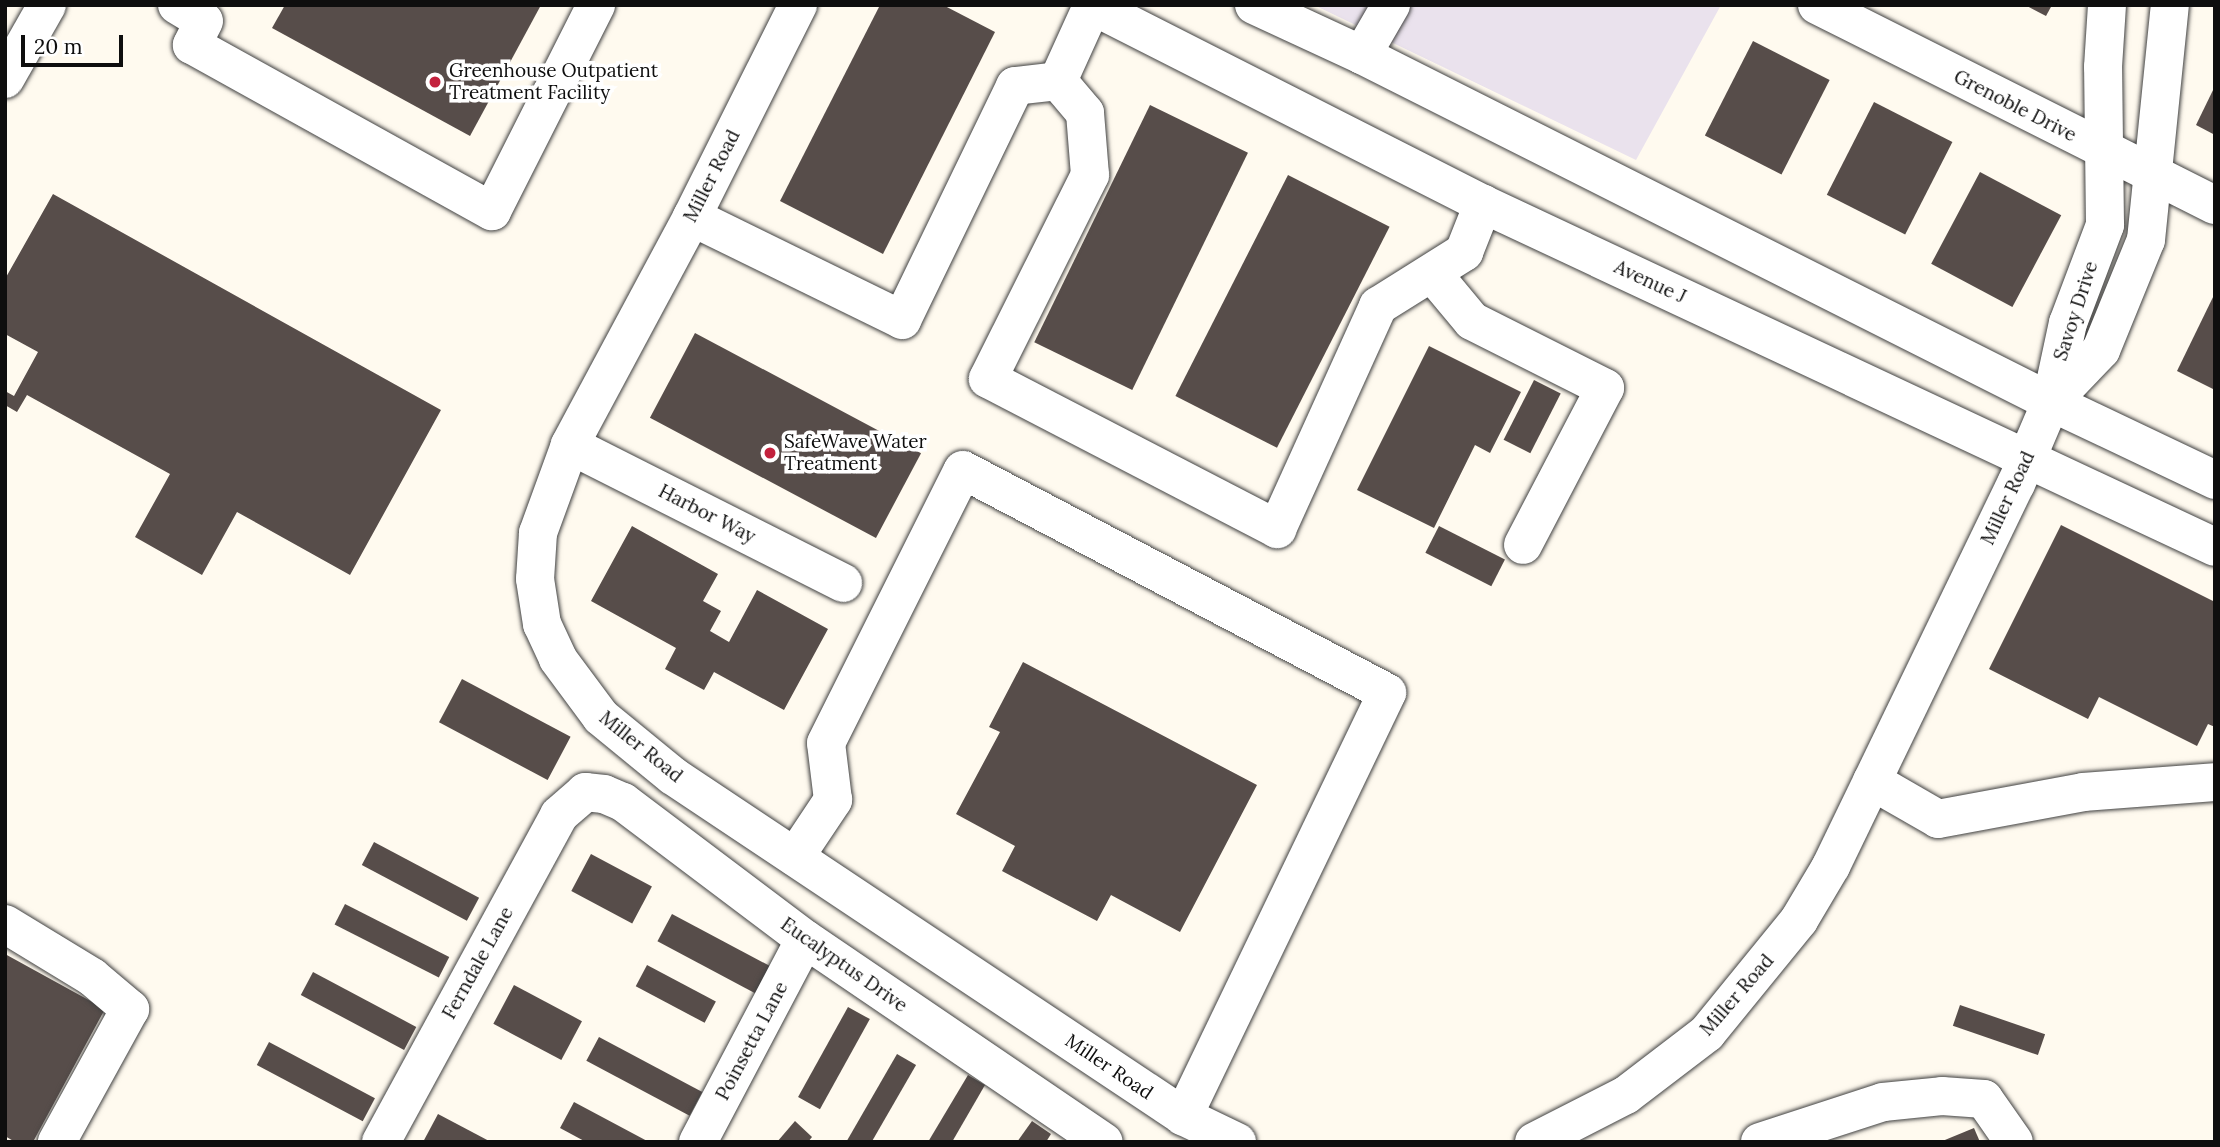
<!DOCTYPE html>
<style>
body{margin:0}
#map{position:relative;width:2220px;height:1147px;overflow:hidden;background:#fffaef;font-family:Lora,serif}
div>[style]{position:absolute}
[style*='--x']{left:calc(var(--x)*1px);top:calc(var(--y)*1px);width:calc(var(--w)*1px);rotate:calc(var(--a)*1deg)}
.industrial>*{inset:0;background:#eae2ed}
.building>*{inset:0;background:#574d4a;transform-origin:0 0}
.roads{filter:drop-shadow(0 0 2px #414141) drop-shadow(0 0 2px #414141)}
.minor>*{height:38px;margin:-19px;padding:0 19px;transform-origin:19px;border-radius:19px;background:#fff}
.dots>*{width:19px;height:19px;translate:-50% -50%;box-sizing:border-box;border:4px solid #fff;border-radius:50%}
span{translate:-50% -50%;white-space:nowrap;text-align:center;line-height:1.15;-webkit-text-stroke:7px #fff;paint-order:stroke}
.poi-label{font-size:19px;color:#0e0e0e}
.left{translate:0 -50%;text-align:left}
.street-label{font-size:19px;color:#0e0e0e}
.frame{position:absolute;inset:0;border:7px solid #0e0e0e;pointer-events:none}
.scale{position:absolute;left:21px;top:35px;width:102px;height:32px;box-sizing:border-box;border:4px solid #0e0e0e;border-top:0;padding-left:9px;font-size:21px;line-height:24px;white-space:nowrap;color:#0e0e0e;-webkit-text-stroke:5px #fff;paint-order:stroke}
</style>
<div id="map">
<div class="industrial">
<div style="clip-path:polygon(1314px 5px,1721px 5px,1636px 160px)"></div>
</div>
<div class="building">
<div style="clip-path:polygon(285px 5px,541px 5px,470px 136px,272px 28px)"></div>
<div style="clip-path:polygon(880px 5px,943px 5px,995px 32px,883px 254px,780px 201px)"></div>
<div style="clip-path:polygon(2025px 5px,2052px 5px,2046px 16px)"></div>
<div style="left:1753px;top:41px;width:86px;height:106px;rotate:27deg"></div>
<div style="clip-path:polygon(2215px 86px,2215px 135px,2196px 125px)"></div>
<div style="left:1874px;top:102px;width:88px;height:104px;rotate:27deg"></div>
<div style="left:1150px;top:105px;width:109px;height:264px;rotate:26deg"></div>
<div style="left:1980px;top:172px;width:92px;height:104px;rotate:28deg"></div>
<div style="left:1288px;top:175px;width:114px;height:248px;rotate:27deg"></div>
<div style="clip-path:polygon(53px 194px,441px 410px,350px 575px,237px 512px,202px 575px,135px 537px,170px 474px,27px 395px,17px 412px,5px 405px,5px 391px,14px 396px,38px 352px,5px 334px,5px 279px)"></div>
<div style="clip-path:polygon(2215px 293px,2215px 390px,2177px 371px)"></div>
<div style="left:695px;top:333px;width:256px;height:96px;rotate:28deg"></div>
<div style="clip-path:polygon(1429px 346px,1521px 392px,1490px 453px,1475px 445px,1434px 528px,1357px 490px)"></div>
<div style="left:1534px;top:380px;width:30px;height:67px;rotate:27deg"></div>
<div style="clip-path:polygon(2061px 525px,2215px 602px,2215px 727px,2208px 724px,2197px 746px,2099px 697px,2088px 719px,1989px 669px)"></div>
<div style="clip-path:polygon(632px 526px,718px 574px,703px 601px,721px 611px,710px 631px,729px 642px,757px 590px,828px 629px,784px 710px,714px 672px,704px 690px,665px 669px,676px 648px,591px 601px)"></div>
<div style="left:1439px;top:526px;width:74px;height:30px;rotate:27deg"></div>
<div style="clip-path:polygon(1023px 662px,1257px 785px,1180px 932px,1111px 895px,1097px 921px,1002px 871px,1015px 846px,956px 814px,1000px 732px,989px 727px)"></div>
<div style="left:462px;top:679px;width:123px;height:49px;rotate:28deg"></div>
<div style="left:374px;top:842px;width:119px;height:26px;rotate:28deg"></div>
<div style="left:591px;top:854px;width:69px;height:42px;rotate:28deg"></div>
<div style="left:345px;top:904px;width:117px;height:23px;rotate:27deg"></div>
<div style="left:672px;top:914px;width:121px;height:31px;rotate:28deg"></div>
<div style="clip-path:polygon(5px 954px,105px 1009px,33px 1142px,15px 1142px,5px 1136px)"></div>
<div style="left:647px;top:965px;width:78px;height:24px;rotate:28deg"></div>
<div style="left:313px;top:972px;width:117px;height:26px;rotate:28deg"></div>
<div style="left:514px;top:985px;width:77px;height:44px;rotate:28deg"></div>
<div style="left:1960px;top:1005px;width:90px;height:22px;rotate:19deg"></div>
<div style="left:848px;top:1007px;width:25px;height:103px;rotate:29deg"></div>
<div style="left:599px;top:1037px;width:117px;height:27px;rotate:28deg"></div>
<div style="left:269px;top:1042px;width:120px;height:26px;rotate:28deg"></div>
<div style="left:897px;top:1054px;width:22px;height:101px;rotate:30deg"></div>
<div style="clip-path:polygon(968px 1075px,985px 1085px,952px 1142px,928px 1142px)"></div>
<div style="clip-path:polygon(574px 1102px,649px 1142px,586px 1142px,560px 1128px)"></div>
<div style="clip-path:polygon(438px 1114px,491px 1142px,423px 1142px)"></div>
<div style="clip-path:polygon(795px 1121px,812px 1137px,808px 1142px,777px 1142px)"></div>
<div style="clip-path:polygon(1032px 1121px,1051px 1134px,1046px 1142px,1017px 1142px)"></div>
<div style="clip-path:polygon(1974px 1128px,1980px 1142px,1940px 1142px)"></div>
</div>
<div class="roads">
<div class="minor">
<div style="--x:177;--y:5;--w:31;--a:31"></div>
<div style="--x:204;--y:21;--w:27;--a:117"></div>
<div style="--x:192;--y:45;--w:343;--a:29"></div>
<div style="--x:492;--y:211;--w:231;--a:-63.2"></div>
<div style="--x:798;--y:5;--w:237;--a:116.6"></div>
<div style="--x:692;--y:217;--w:259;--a:118.2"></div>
<div style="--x:570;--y:445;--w:94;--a:110"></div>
<div style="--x:538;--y:533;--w:46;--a:93.7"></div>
<div style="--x:535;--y:579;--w:46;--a:81.2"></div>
<div style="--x:542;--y:624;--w:38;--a:65"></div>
<div style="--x:558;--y:659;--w:72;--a:53.4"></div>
<div style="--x:601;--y:717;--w:93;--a:39.3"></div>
<div style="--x:673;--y:776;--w:613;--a:33.69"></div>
<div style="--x:1183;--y:1116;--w:60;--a:25.7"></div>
<div style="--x:1091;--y:5;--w:440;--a:26.9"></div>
<div style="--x:1483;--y:204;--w:808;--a:25.11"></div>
<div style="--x:1254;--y:5;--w:119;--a:24.8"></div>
<div style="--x:1362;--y:55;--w:771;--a:26.73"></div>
<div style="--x:2051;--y:402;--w:182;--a:25.4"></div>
<div style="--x:1817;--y:5;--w:445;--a:26.7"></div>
<div style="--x:1092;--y:6;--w:82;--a:114.4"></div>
<div style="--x:1058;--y:81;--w:42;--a:49.8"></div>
<div style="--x:1085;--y:113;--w:62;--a:85.4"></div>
<div style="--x:1090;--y:175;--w:228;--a:116.6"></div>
<div style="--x:988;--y:379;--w:326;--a:27.4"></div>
<div style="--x:1277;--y:529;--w:245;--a:-65.6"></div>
<div style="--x:1378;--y:306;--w:102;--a:-32.1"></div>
<div style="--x:1464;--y:252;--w:52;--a:-68.4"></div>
<div style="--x:1362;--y:55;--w:58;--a:-59.9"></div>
<div style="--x:5;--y:79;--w:85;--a:-60.4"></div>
<div style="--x:692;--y:217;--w:234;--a:26.1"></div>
<div style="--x:902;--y:320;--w:260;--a:-64.2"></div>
<div style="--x:1015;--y:86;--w:43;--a:-6.6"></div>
<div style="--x:1432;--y:273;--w:62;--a:50.2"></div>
<div style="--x:1472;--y:321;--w:149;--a:26.7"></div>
<div style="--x:1605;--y:388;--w:177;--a:117.6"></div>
<div style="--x:2051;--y:402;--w:72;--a:-46.1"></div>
<div style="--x:2101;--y:350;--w:119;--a:-67.8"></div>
<div style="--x:2146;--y:240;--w:236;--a:-84.2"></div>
<div style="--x:570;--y:445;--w:306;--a:26.8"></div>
<div style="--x:1872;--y:781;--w:76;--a:29.9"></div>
<div style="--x:1938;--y:819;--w:147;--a:-10.5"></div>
<div style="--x:2083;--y:792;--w:132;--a:-4.3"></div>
<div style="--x:795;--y:857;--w:69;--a:-56.3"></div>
<div style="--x:833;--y:800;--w:57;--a:-97"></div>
<div style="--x:826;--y:743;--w:305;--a:-63.4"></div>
<div style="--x:963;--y:470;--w:479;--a:27.7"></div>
<div style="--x:1387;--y:693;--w:470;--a:115.7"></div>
<div style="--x:5;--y:924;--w:102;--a:31.3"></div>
<div style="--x:92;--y:977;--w:50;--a:40.1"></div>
<div style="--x:130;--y:1009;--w:152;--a:118.8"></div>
<div style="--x:381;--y:1142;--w:372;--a:-61.4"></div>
<div style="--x:559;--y:815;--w:35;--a:-41"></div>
<div style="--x:585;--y:792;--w:19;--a:6"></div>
<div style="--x:604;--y:794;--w:21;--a:23"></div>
<div style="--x:623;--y:802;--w:228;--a:37"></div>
<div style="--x:805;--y:939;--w:361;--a:34.2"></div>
<div style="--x:698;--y:1142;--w:229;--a:-62.2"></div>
<div style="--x:1534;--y:1142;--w:103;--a:-27.1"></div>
<div style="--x:1626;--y:1095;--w:102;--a:-37.4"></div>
<div style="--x:1707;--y:1033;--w:146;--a:-50.8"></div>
<div style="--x:1799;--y:920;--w:63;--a:-59.3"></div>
<div style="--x:1831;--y:866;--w:424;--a:-64.2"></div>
<div style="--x:2016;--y:484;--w:89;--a:-66.9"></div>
<div style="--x:2051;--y:402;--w:81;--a:-77.9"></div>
<div style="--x:2068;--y:323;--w:105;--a:-69.3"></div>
<div style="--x:2105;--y:225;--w:158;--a:-90.7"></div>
<div style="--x:2103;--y:67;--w:62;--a:-86.3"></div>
<div style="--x:1760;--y:1142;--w:129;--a:-18"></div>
<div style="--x:1883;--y:1102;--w:59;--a:-5.8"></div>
<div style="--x:1942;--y:1096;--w:42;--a:4.1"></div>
<div style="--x:1984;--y:1099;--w:52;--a:55.1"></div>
</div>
</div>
<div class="dots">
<div style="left:435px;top:82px;background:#c3213d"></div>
<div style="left:770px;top:453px;background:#c3213d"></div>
</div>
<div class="poi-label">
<span class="left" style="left:449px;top:82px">Greenhouse Outpatient<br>Treatment Facility</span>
<span class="left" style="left:784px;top:453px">SafeWave Water<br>Treatment</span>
</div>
<div class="street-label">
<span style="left:2015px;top:106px;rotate:27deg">Grenoble Drive</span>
<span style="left:712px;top:176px;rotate:-63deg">Miller Road</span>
<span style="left:1650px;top:282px;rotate:25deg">Avenue J</span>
<span style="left:2076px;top:311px;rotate:-72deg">Savoy Drive</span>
<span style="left:2008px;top:498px;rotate:-65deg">Miller Road</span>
<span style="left:707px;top:514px;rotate:27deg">Harbor Way</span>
<span style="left:641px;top:747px;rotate:39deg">Miller Road</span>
<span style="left:478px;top:963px;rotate:-61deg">Ferndale Lane</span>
<span style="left:844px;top:965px;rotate:35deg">Eucalyptus Drive</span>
<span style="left:1737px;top:995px;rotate:-49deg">Miller Road</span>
<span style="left:752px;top:1041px;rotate:-62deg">Poinsetta Lane</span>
<span style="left:1109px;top:1067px;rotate:34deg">Miller Road</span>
</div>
<div class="frame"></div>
<div class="scale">20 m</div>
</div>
